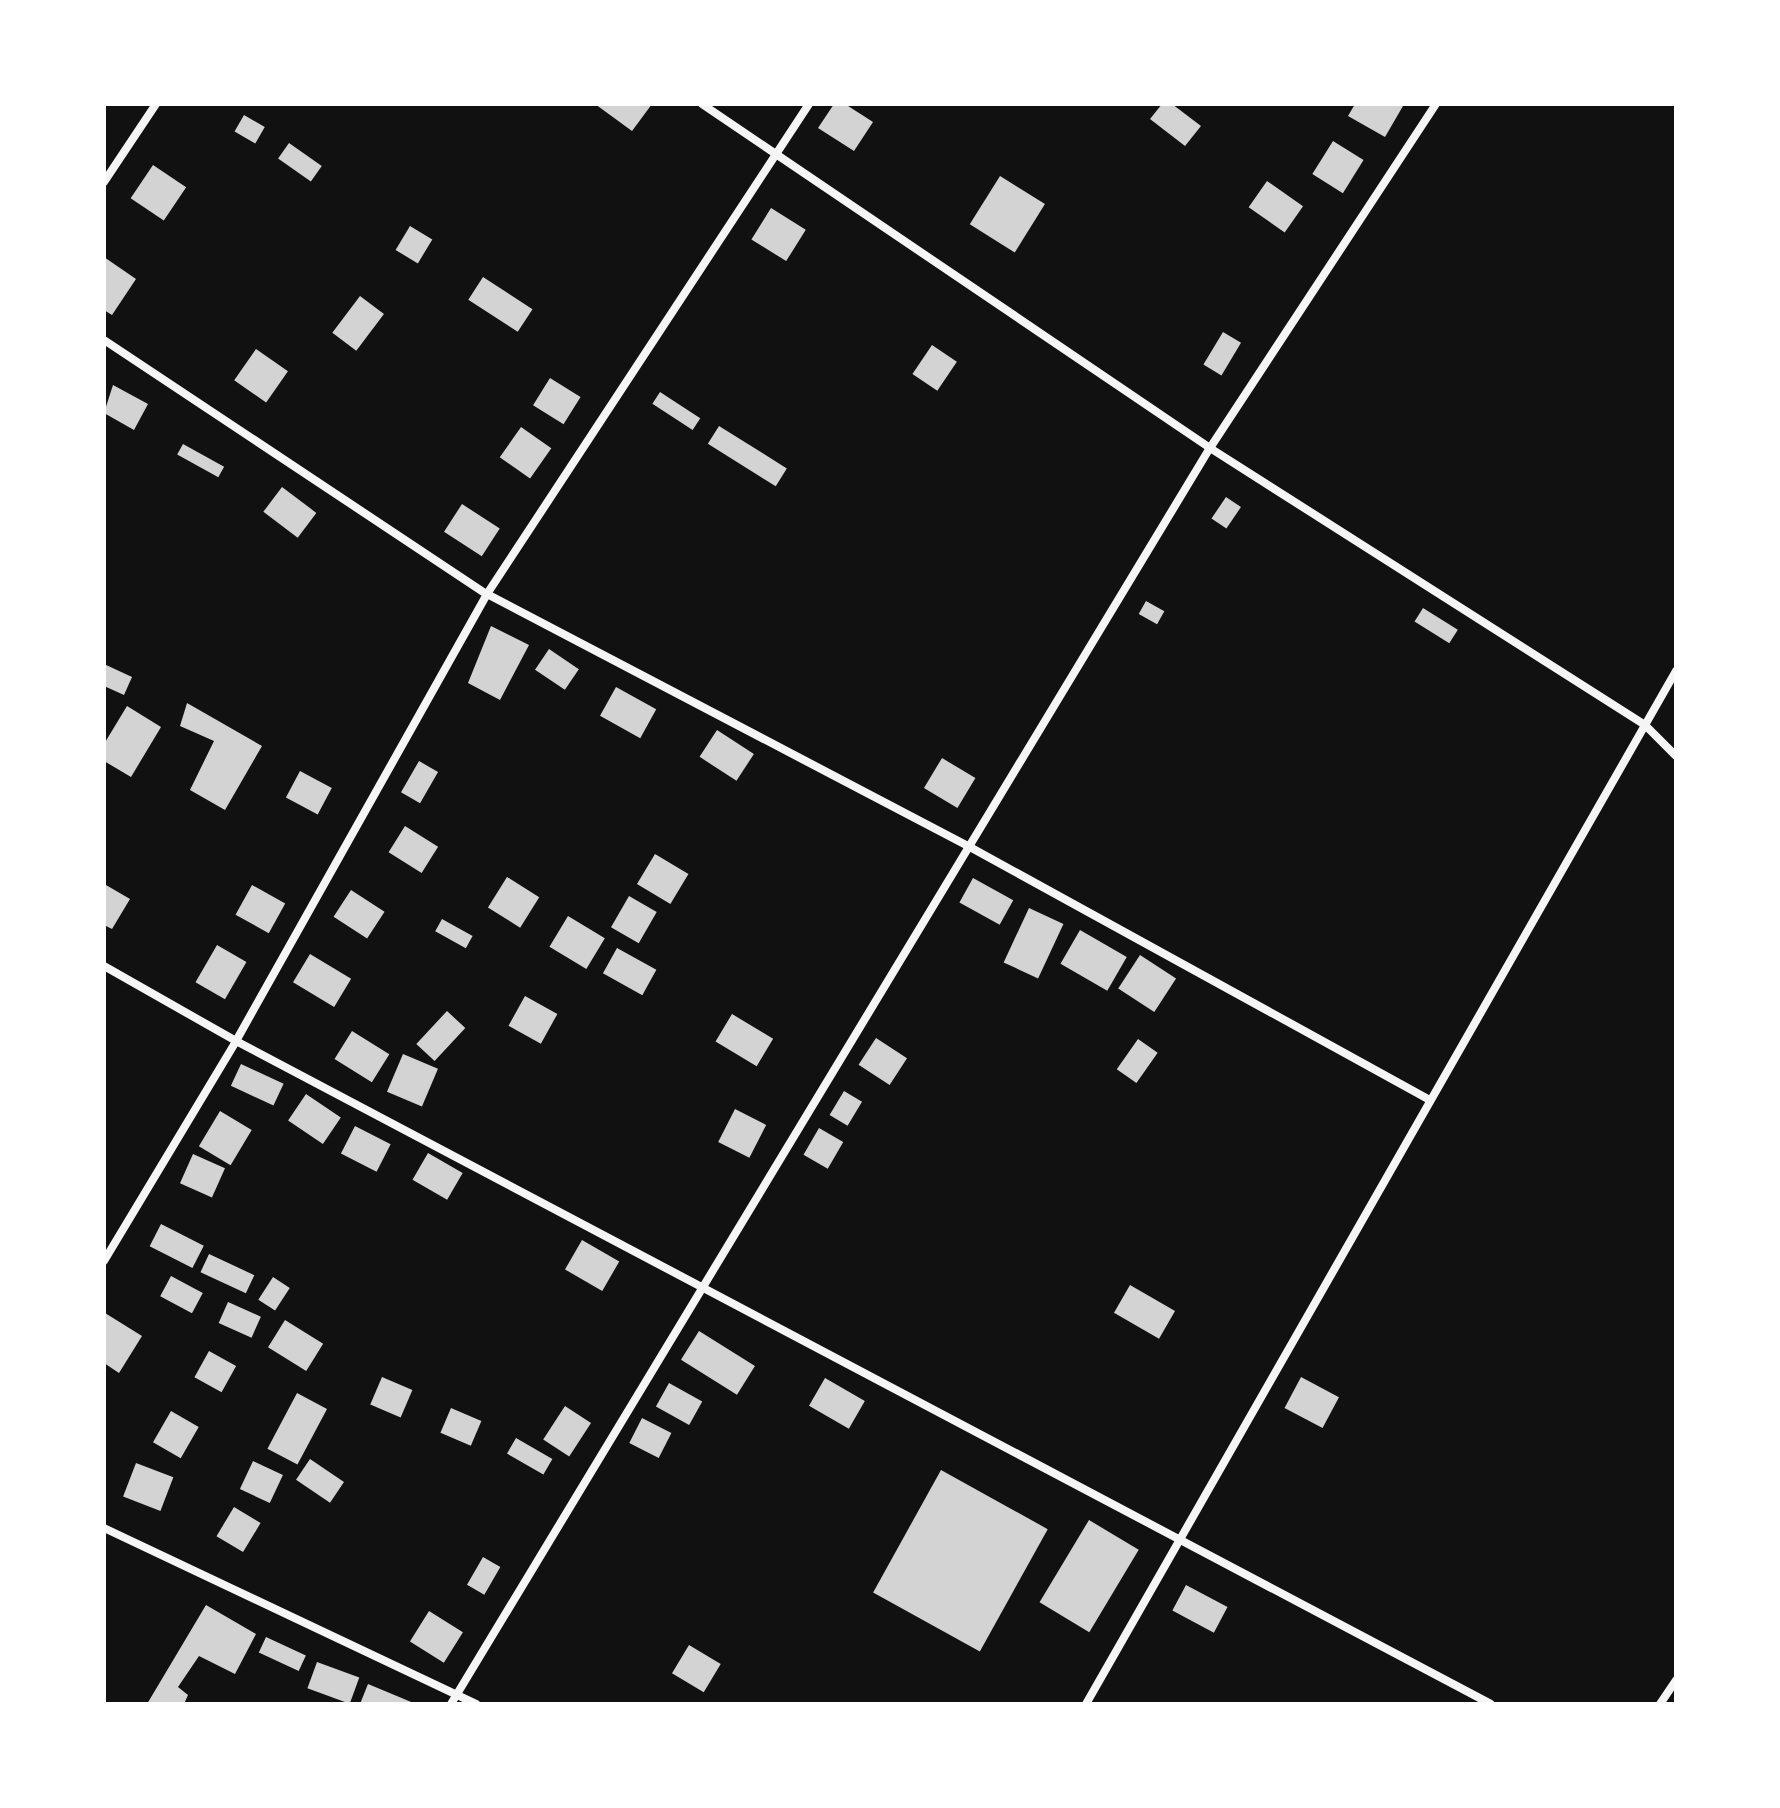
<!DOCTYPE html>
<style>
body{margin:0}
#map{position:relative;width:1780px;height:1808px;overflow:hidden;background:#111;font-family:Georgia,serif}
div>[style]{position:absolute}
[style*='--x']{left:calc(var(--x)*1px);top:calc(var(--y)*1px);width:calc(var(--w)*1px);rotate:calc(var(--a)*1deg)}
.building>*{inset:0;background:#d3d3d3;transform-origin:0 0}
.minor>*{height:8px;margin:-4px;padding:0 4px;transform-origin:4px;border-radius:4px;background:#f5f5f5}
span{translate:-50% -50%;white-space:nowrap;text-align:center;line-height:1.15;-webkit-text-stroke:6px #fff;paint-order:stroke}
.frame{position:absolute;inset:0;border:106px solid #fff;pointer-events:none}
</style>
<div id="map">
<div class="building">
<div style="clip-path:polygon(595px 104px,652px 104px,632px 131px)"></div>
<div style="clip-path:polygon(834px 104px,845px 104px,873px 122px,854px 151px,818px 128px)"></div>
<div style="clip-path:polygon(1162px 104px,1172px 104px,1201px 126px,1185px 146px,1150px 119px)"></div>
<div style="clip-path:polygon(1355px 104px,1399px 104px,1403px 106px,1385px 137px,1348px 116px)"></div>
<div style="left:244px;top:115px;width:24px;height:19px;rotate:30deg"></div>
<div style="left:1333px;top:141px;width:36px;height:39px;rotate:32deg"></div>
<div style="left:289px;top:143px;width:40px;height:19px;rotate:35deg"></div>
<div style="left:153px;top:165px;width:40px;height:40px;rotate:34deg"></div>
<div style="left:1000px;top:176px;width:53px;height:57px;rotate:32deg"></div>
<div style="left:1267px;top:181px;width:44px;height:32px;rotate:35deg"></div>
<div style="left:771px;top:208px;width:41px;height:37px;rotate:32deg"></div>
<div style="left:410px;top:226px;width:26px;height:28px;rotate:31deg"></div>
<div style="clip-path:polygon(104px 257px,136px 279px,112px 315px,104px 310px)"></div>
<div style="left:483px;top:277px;width:59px;height:27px;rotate:33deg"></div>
<div style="left:360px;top:296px;width:30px;height:46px;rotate:37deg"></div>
<div style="left:1223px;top:332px;width:21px;height:38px;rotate:31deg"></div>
<div style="left:932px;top:345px;width:30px;height:35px;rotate:34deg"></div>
<div style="left:256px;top:349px;width:39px;height:38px;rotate:35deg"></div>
<div style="left:550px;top:378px;width:36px;height:32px;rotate:32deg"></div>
<div style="clip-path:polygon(113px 385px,148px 404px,134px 430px,104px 413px)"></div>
<div style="left:660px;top:392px;width:48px;height:14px;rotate:33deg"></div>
<div style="left:719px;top:426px;width:80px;height:21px;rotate:32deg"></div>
<div style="left:521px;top:427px;width:37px;height:37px;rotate:35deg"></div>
<div style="left:183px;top:444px;width:47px;height:12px;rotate:29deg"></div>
<div style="left:282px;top:487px;width:43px;height:31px;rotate:37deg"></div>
<div style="left:1226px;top:497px;width:18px;height:26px;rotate:34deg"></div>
<div style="left:462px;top:504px;width:45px;height:33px;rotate:33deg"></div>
<div style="left:1146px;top:601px;width:21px;height:15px;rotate:29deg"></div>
<div style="left:1423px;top:608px;width:41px;height:16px;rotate:32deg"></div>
<div style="clip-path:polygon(491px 626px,529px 645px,500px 700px,468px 683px)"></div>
<div style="left:549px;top:649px;width:36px;height:25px;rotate:34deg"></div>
<div style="clip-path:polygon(104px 664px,132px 677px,124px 695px,104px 686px)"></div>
<div style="left:616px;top:687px;width:46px;height:33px;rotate:29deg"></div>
<div style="clip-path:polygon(187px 703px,262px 746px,225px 810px,190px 790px,214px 741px,180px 726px)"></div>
<div style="clip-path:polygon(127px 706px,161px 727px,131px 777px,104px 761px,104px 744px)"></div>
<div style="left:717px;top:730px;width:44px;height:32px;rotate:33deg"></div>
<div style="left:942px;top:758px;width:39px;height:35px;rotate:31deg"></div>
<div style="left:419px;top:761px;width:22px;height:36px;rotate:30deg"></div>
<div style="left:300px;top:771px;width:36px;height:30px;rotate:28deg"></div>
<div style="left:405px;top:826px;width:39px;height:31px;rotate:32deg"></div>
<div style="left:655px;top:854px;width:39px;height:35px;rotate:31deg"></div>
<div style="left:507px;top:877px;width:38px;height:36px;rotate:32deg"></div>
<div style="left:973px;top:878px;width:46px;height:28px;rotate:29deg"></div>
<div style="clip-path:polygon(106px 885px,130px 899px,112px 929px,104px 925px)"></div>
<div style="left:252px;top:885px;width:38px;height:34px;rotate:29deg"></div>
<div style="left:351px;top:890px;width:40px;height:32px;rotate:33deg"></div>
<div style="left:629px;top:896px;width:32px;height:36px;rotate:30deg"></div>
<div style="left:1029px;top:908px;width:38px;height:60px;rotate:25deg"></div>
<div style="left:568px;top:916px;width:43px;height:36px;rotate:31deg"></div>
<div style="left:442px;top:919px;width:35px;height:14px;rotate:29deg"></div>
<div style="left:1080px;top:930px;width:54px;height:39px;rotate:30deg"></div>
<div style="left:217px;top:945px;width:34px;height:43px;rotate:30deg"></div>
<div style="left:617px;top:948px;width:45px;height:29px;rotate:29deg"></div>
<div style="left:310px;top:954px;width:48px;height:33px;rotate:31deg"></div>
<div style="left:1140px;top:955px;width:43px;height:40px;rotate:33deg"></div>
<div style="left:525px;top:996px;width:37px;height:34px;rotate:29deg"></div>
<div style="left:447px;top:1011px;width:25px;height:45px;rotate:43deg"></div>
<div style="left:732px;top:1014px;width:48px;height:32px;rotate:31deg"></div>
<div style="left:352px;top:1031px;width:44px;height:33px;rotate:32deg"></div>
<div style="left:876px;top:1038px;width:37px;height:32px;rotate:33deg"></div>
<div style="left:1138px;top:1039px;width:24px;height:37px;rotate:35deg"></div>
<div style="left:403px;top:1054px;width:38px;height:41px;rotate:23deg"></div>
<div style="left:241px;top:1064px;width:47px;height:24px;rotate:25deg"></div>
<div style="left:844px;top:1091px;width:21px;height:28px;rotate:31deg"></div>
<div style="left:306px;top:1094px;width:42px;height:32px;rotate:34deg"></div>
<div style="left:735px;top:1109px;width:35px;height:37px;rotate:27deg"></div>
<div style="left:220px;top:1111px;width:37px;height:41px;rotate:31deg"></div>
<div style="left:355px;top:1126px;width:40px;height:31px;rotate:27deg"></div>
<div style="left:819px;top:1128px;width:28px;height:31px;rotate:30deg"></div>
<div style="left:428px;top:1153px;width:40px;height:31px;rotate:30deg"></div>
<div style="left:193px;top:1154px;width:35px;height:32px;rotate:24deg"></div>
<div style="left:161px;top:1224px;width:48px;height:25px;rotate:27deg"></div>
<div style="left:582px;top:1240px;width:43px;height:34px;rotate:30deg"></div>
<div style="left:209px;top:1254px;width:50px;height:20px;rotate:25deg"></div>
<div style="left:171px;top:1276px;width:36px;height:23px;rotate:28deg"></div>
<div style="left:273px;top:1277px;width:20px;height:27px;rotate:33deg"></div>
<div style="left:1130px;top:1285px;width:52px;height:32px;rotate:30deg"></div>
<div style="left:228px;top:1302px;width:36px;height:23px;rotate:24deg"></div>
<div style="clip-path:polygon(105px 1313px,142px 1336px,119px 1373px,104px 1363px)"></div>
<div style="left:285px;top:1320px;width:45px;height:32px;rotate:32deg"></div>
<div style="left:699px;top:1331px;width:66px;height:34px;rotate:32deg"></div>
<div style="left:209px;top:1351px;width:31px;height:30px;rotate:29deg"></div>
<div style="left:382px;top:1377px;width:33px;height:30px;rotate:23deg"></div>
<div style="left:1301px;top:1377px;width:43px;height:35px;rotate:28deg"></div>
<div style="left:825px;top:1378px;width:46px;height:32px;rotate:30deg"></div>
<div style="left:669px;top:1383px;width:38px;height:27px;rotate:29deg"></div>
<div style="left:297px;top:1393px;width:34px;height:63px;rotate:28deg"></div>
<div style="left:565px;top:1406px;width:31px;height:40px;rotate:33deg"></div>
<div style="left:451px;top:1408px;width:33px;height:27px;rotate:23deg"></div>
<div style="left:171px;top:1411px;width:32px;height:36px;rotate:30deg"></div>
<div style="left:642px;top:1418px;width:33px;height:28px;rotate:27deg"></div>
<div style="left:516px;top:1438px;width:42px;height:18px;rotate:30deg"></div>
<div style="left:310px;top:1459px;width:41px;height:25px;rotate:34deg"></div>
<div style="left:253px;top:1461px;width:33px;height:31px;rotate:25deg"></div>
<div style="left:136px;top:1463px;width:40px;height:36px;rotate:21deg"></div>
<div style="left:941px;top:1470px;width:122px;height:140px;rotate:29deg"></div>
<div style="left:234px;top:1507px;width:31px;height:34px;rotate:31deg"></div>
<div style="left:1089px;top:1520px;width:58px;height:96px;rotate:31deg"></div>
<div style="left:483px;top:1557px;width:20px;height:32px;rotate:30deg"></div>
<div style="left:1186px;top:1585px;width:47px;height:29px;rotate:28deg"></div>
<div style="clip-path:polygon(206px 1605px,256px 1634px,235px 1674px,199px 1656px,178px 1687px,188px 1695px,184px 1704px,147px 1704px)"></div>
<div style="left:429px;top:1611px;width:40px;height:36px;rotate:32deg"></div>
<div style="left:266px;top:1637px;width:44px;height:17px;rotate:25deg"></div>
<div style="left:689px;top:1645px;width:37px;height:33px;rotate:31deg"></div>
<div style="left:317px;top:1662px;width:45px;height:28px;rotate:20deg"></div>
<div style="clip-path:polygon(368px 1684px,416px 1704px,360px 1704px)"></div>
</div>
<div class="minor">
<div style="--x:702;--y:104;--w:614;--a:34.1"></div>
<div style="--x:1210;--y:448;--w:516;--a:32.49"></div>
<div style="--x:1645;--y:725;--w:44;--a:45"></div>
<div style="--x:104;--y:182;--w:94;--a:-56.3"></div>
<div style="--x:104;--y:340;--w:460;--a:33.6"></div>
<div style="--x:487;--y:594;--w:543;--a:27.65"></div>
<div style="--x:968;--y:846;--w:527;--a:28.8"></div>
<div style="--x:104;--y:966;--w:152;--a:29.6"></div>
<div style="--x:236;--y:1041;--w:1419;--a:27.85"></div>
<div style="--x:104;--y:1261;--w:257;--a:-59"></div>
<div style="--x:236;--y:1041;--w:513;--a:-60.68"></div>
<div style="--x:487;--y:594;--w:586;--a:-56.69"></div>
<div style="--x:104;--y:1528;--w:412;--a:25.3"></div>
<div style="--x:451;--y:1704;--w:1468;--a:-58.86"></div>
<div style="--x:1210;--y:448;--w:412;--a:-56.7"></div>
<div style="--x:1086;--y:1704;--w:1190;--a:-60.27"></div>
<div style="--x:1660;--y:1704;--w:29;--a:-56"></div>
</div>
<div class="frame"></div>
</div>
